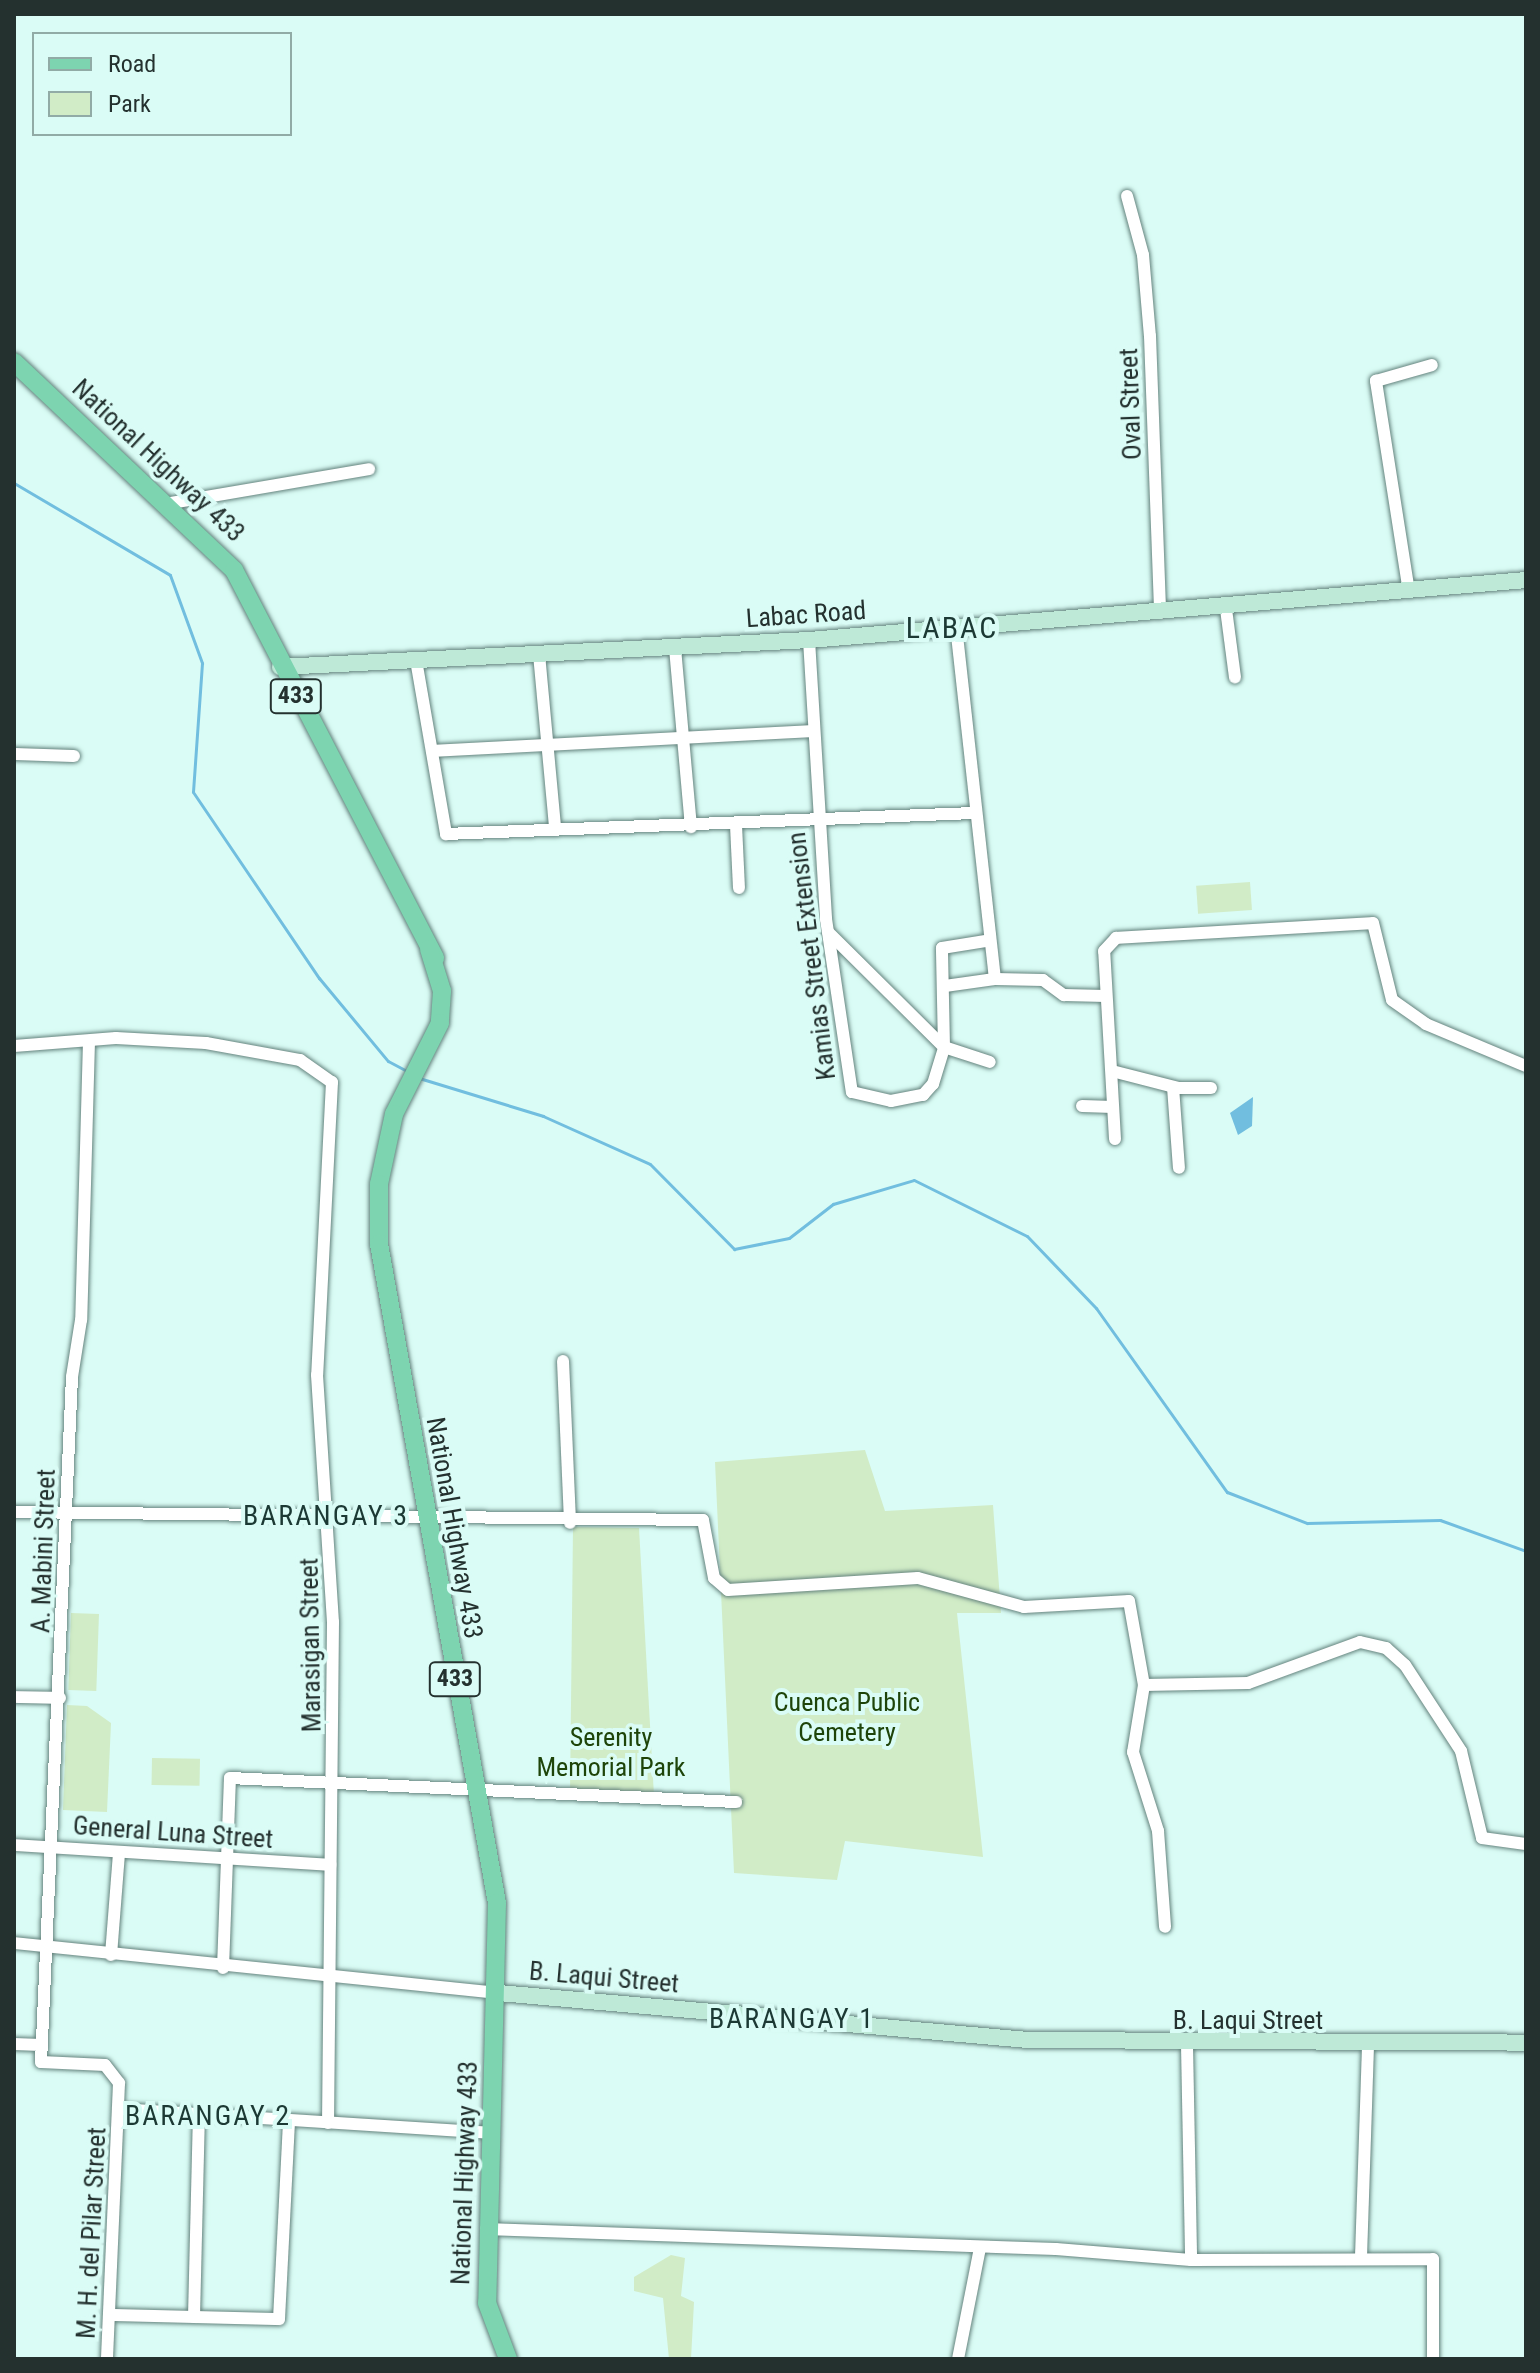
<!DOCTYPE html>
<style>
body{margin:0}
#map{position:relative;width:1540px;height:2373px;overflow:hidden;background:#dafcf6;font-family:"Roboto Condensed",sans-serif}
div>[style]{position:absolute}
[style*='--x']{left:calc(var(--x)*1px);top:calc(var(--y)*1px);width:calc(var(--w)*1px);rotate:calc(var(--a)*1deg)}
.green>*{inset:0;background:#d1ecc7;transform-origin:0 0}
.water>*{inset:0;background:#71bedf}
.stream>*{height:3px;margin:-1.5px;padding:0 1.5px;transform-origin:1.5px;border-radius:1.5px;background:#71bedf}
.roads{filter:drop-shadow(0 0 2px #64837d) drop-shadow(0 0 2px #64837d)}
.street>*{height:12px;margin:-6px;padding:0 6px;transform-origin:6px;border-radius:6px;background:#fff}
.secondary>*{height:16px;margin:-8px;padding:0 8px;transform-origin:8px;border-radius:8px;background:#bee9d7}
.primary>*{height:18px;margin:-9px;padding:0 9px;transform-origin:9px;border-radius:9px;background:#7dd4b0}
span{translate:-50% -50%;white-space:nowrap;text-align:center;line-height:1.15;-webkit-text-stroke:8px #dafcf6;paint-order:stroke}
.shield-label span{padding:2px 6px;background:#dafcf6;border:2px solid;border-radius:6px;-webkit-text-stroke-width:0}
.shield-label{font-size:24px;color:#24312f;font-weight:700}
.street-label{font-size:26px;color:#24312f}
.park-label{font-size:26px;color:#1e4409}
.neighbourhood-label{font-size:28px;color:#1c3934;letter-spacing:2px}
.quarter-label{font-size:30px;color:#1c3934;letter-spacing:2px}
.frame{position:absolute;inset:0;border:16px solid #24312f;pointer-events:none}
.legend{position:absolute;left:32px;top:32px;width:260px;height:104px;box-sizing:border-box;background:#dafcf6;border:2px solid #91aba6;margin:0;padding:10px 14px;list-style:none;font-size:24px;color:#24312f}
.legend li{display:flex;align-items:center;gap:16px;height:40px}
.legend b{width:40px;border:2px solid #91aba6}
</style>
<div id="map">
<div class="green">
<div style="left:1250px;top:882px;width:28px;height:54px;rotate:86deg"></div>
<div style="clip-path:polygon(865px 1450px,885px 1511px,993px 1505px,1001px 1613px,957px 1613px,983px 1857px,845px 1841px,837px 1880px,734px 1873px,715px 1462px)"></div>
<div style="clip-path:polygon(573px 1527px,639px 1528px,654px 1796px,570px 1793px)"></div>
<div style="left:71px;top:1613px;width:28px;height:77px;rotate:2deg"></div>
<div style="clip-path:polygon(67px 1705px,87px 1706px,111px 1723px,107px 1812px,63px 1810px)"></div>
<div style="left:152px;top:1758px;width:48px;height:27px;rotate:1deg"></div>
<div style="clip-path:polygon(671px 2255px,685px 2258px,681px 2296px,694px 2302px,691px 2359px,669px 2359px,663px 2298px,634px 2291px,634px 2277px)"></div>
</div>
<div class="water">
<div style="clip-path:polygon(1253px 1097px,1252px 1126px,1238px 1135px,1230px 1113px)"></div>
</div>
<div class="stream">
<div style="--x:14;--y:483;--w:181;--a:30.5"></div>
<div style="--x:170;--y:575;--w:94;--a:70"></div>
<div style="--x:202;--y:663;--w:129;--a:94"></div>
<div style="--x:193;--y:792;--w:225;--a:55.9"></div>
<div style="--x:319;--y:978;--w:108;--a:50.3"></div>
<div style="--x:388;--y:1061;--w:24;--a:28"></div>
<div style="--x:419;--y:1078;--w:130;--a:17"></div>
<div style="--x:543;--y:1116;--w:117;--a:24.2"></div>
<div style="--x:650;--y:1164;--w:120;--a:45.3"></div>
<div style="--x:734;--y:1249;--w:56;--a:-11.3"></div>
<div style="--x:789;--y:1238;--w:56;--a:-37.7"></div>
<div style="--x:833;--y:1204;--w:84;--a:-16.5"></div>
<div style="--x:914;--y:1180;--w:126;--a:26.4"></div>
<div style="--x:1027;--y:1236;--w:100;--a:46.2"></div>
<div style="--x:1096;--y:1308;--w:226;--a:54.6"></div>
<div style="--x:1227;--y:1492;--w:86;--a:21.2"></div>
<div style="--x:1307;--y:1523;--w:133;--a:-1.3"></div>
<div style="--x:1440;--y:1520;--w:91;--a:19.8"></div>
</div>
<div class="roads">
<div class="street">
<div style="--x:1127;--y:196;--w:61;--a:74.8"></div>
<div style="--x:1143;--y:255;--w:81;--a:85.1"></div>
<div style="--x:1150;--y:336;--w:277;--a:87.9"></div>
<div style="--x:171;--y:503;--w:201;--a:-9.7"></div>
<div style="--x:1409;--y:592;--w:214;--a:-98.9"></div>
<div style="--x:1376;--y:381;--w:58;--a:-15.9"></div>
<div style="--x:1226;--y:609;--w:69;--a:82.5"></div>
<div style="--x:956;--y:626;--w:355;--a:83.7"></div>
<div style="--x:995;--y:979;--w:48;--a:1.2"></div>
<div style="--x:1043;--y:980;--w:26;--a:36"></div>
<div style="--x:1064;--y:995;--w:42;--a:1.4"></div>
<div style="--x:809;--y:640;--w:280;--a:86.5"></div>
<div style="--x:826;--y:919;--w:175;--a:81.5"></div>
<div style="--x:852;--y:1092;--w:40;--a:13"></div>
<div style="--x:891;--y:1101;--w:33;--a:-11"></div>
<div style="--x:923;--y:1095;--w:15;--a:-48"></div>
<div style="--x:933;--y:1084;--w:39;--a:-73"></div>
<div style="--x:944;--y:1047;--w:99;--a:-91.2"></div>
<div style="--x:942;--y:948;--w:44;--a:-9.2"></div>
<div style="--x:675;--y:648;--w:180;--a:84.9"></div>
<div style="--x:539;--y:654;--w:175;--a:84.7"></div>
<div style="--x:416;--y:660;--w:177;--a:80.2"></div>
<div style="--x:446;--y:834;--w:527;--a:-2.28"></div>
<div style="--x:432;--y:751;--w:381;--a:-3"></div>
<div style="--x:14;--y:754;--w:60;--a:1.9"></div>
<div style="--x:736;--y:825;--w:63;--a:87.3"></div>
<div style="--x:828;--y:932;--w:163;--a:44.8"></div>
<div style="--x:944;--y:1047;--w:48;--a:18.1"></div>
<div style="--x:945;--y:986;--w:50;--a:-8"></div>
<div style="--x:89;--y:1041;--w:279;--a:91.6"></div>
<div style="--x:81;--y:1320;--w:58;--a:99"></div>
<div style="--x:72;--y:1377;--w:686;--a:92.59"></div>
<div style="--x:41;--y:2062;--w:64;--a:2.7"></div>
<div style="--x:105;--y:2065;--w:23;--a:52"></div>
<div style="--x:119;--y:2083;--w:276;--a:92.5"></div>
<div style="--x:14;--y:1046;--w:102;--a:-4.5"></div>
<div style="--x:116;--y:1038;--w:90;--a:3.2"></div>
<div style="--x:206;--y:1043;--w:96;--a:10.3"></div>
<div style="--x:300;--y:1060;--w:39;--a:35"></div>
<div style="--x:332;--y:1082;--w:293;--a:92.9"></div>
<div style="--x:317;--y:1375;--w:248;--a:86.3"></div>
<div style="--x:333;--y:1622;--w:501;--a:90.57"></div>
<div style="--x:1112;--y:1071;--w:68;--a:14.4"></div>
<div style="--x:1178;--y:1088;--w:33;--a:0"></div>
<div style="--x:1173;--y:1087;--w:81;--a:85.8"></div>
<div style="--x:1082;--y:1106;--w:31;--a:2"></div>
<div style="--x:1115;--y:1139;--w:188;--a:-93.3"></div>
<div style="--x:1104;--y:951;--w:18;--a:-47"></div>
<div style="--x:1116;--y:938;--w:257;--a:-3.3"></div>
<div style="--x:1373;--y:923;--w:79;--a:76.1"></div>
<div style="--x:1392;--y:1000;--w:42;--a:35.2"></div>
<div style="--x:1426;--y:1024;--w:108;--a:22.8"></div>
<div style="--x:563;--y:1361;--w:162;--a:87.5"></div>
<div style="--x:14;--y:1512;--w:689;--a:0.67"></div>
<div style="--x:703;--y:1520;--w:59;--a:79.3"></div>
<div style="--x:714;--y:1578;--w:18;--a:41"></div>
<div style="--x:728;--y:1590;--w:190;--a:-3.6"></div>
<div style="--x:918;--y:1578;--w:110;--a:15.3"></div>
<div style="--x:1024;--y:1607;--w:105;--a:-3.3"></div>
<div style="--x:1129;--y:1601;--w:85;--a:79.9"></div>
<div style="--x:1144;--y:1685;--w:104;--a:-1.1"></div>
<div style="--x:1248;--y:1683;--w:119;--a:-20.1"></div>
<div style="--x:1360;--y:1642;--w:27;--a:13"></div>
<div style="--x:1386;--y:1648;--w:25;--a:42"></div>
<div style="--x:1405;--y:1665;--w:103;--a:56.9"></div>
<div style="--x:1461;--y:1751;--w:89;--a:76.4"></div>
<div style="--x:1482;--y:1838;--w:44;--a:7.8"></div>
<div style="--x:1144;--y:1685;--w:68;--a:99.3"></div>
<div style="--x:1133;--y:1752;--w:83;--a:72.4"></div>
<div style="--x:1158;--y:1831;--w:96;--a:85.8"></div>
<div style="--x:14;--y:1697;--w:46;--a:1.2"></div>
<div style="--x:14;--y:1845;--w:317;--a:3.6"></div>
<div style="--x:14;--y:1943;--w:488;--a:5.9"></div>
<div style="--x:111;--y:1955;--w:102;--a:-85.5"></div>
<div style="--x:223;--y:1968;--w:190;--a:-87.9"></div>
<div style="--x:230;--y:1778;--w:507;--a:2.72"></div>
<div style="--x:14;--y:2044;--w:27;--a:2"></div>
<div style="--x:1187;--y:2045;--w:215;--a:88.9"></div>
<div style="--x:121;--y:2109;--w:371;--a:3.7"></div>
<div style="--x:486;--y:2229;--w:570;--a:2.01"></div>
<div style="--x:1056;--y:2249;--w:135;--a:4.7"></div>
<div style="--x:1191;--y:2260;--w:242;--a:-0.2"></div>
<div style="--x:1433;--y:2259;--w:100;--a:90"></div>
<div style="--x:1361;--y:2257;--w:212;--a:-88.1"></div>
<div style="--x:110;--y:2315;--w:169;--a:1.4"></div>
<div style="--x:279;--y:2319;--w:198;--a:-87.1"></div>
<div style="--x:194;--y:2317;--w:200;--a:-88.6"></div>
<div style="--x:958;--y:2359;--w:113;--a:-78.8"></div>
</div>
<div class="secondary">
<div style="--x:280;--y:667;--w:530;--a:-2.92"></div>
<div style="--x:809;--y:640;--w:720;--a:-4.78"></div>
<div style="--x:499;--y:1993;--w:531;--a:5.08"></div>
<div style="--x:1028;--y:2040;--w:498;--a:0.3"></div>
</div>
<div class="primary">
<div style="--x:14;--y:362;--w:303;--a:43.4"></div>
<div style="--x:234;--y:570;--w:437;--a:62.6"></div>
<div style="--x:429;--y:949;--w:44;--a:72.8"></div>
<div style="--x:442;--y:991;--w:32;--a:94"></div>
<div style="--x:440;--y:1023;--w:102;--a:116.8"></div>
<div style="--x:394;--y:1114;--w:72;--a:102.1"></div>
<div style="--x:379;--y:1184;--w:60;--a:90"></div>
<div style="--x:379;--y:1244;--w:669;--a:79.85"></div>
<div style="--x:497;--y:1903;--w:400;--a:91.4"></div>
<div style="--x:487;--y:2303;--w:60;--a:69.4"></div>
</div>
</div>
<div class="shield-label">
<span style="left:296px;top:696px">433</span>
<span style="left:455px;top:1679px">433</span>
</div>
<div class="street-label">
<span style="left:1131px;top:404px;rotate:-92deg">Oval Street</span>
<span style="left:158px;top:461px;rotate:43deg">National Highway 433</span>
<span style="left:806px;top:615px;rotate:-4deg">Labac Road</span>
<span style="left:812px;top:956px;rotate:-97deg">Kamias Street Extension</span>
<span style="left:454px;top:1528px;rotate:80deg">National Highway 433</span>
<span style="left:44px;top:1551px;rotate:-88deg">A. Mabini Street</span>
<span style="left:311px;top:1645px;rotate:-91deg">Marasigan Street</span>
<span style="left:173px;top:1833px;rotate:4deg">General Luna Street</span>
<span style="left:604px;top:1978px;rotate:5deg">B. Laqui Street</span>
<span style="left:1248px;top:2021px">B. Laqui Street</span>
<span style="left:465px;top:2173px;rotate:-88deg">National Highway 433</span>
<span style="left:92px;top:2233px;rotate:-87deg">M. H. del Pilar Street</span>
</div>
<div class="park-label">
<span style="left:847px;top:1718px">Cuenca Public<br>Cemetery</span>
<span style="left:611px;top:1753px">Serenity<br>Memorial Park</span>
</div>
<div class="neighbourhood-label">
<span style="left:326px;top:1516px">BARANGAY 3</span>
<span style="left:792px;top:2019px">BARANGAY 1</span>
<span style="left:208px;top:2116px">BARANGAY 2</span>
</div>
<div class="quarter-label">
<span style="left:952px;top:628px">LABAC</span>
</div>
<div class="frame"></div>
<ul class="legend">
<li><b style="height:10px;background:#7dd4b0"></b>Road</li>
<li><b style="height:22px;background:#d1ecc7"></b>Park</li>
</ul>
</div>
